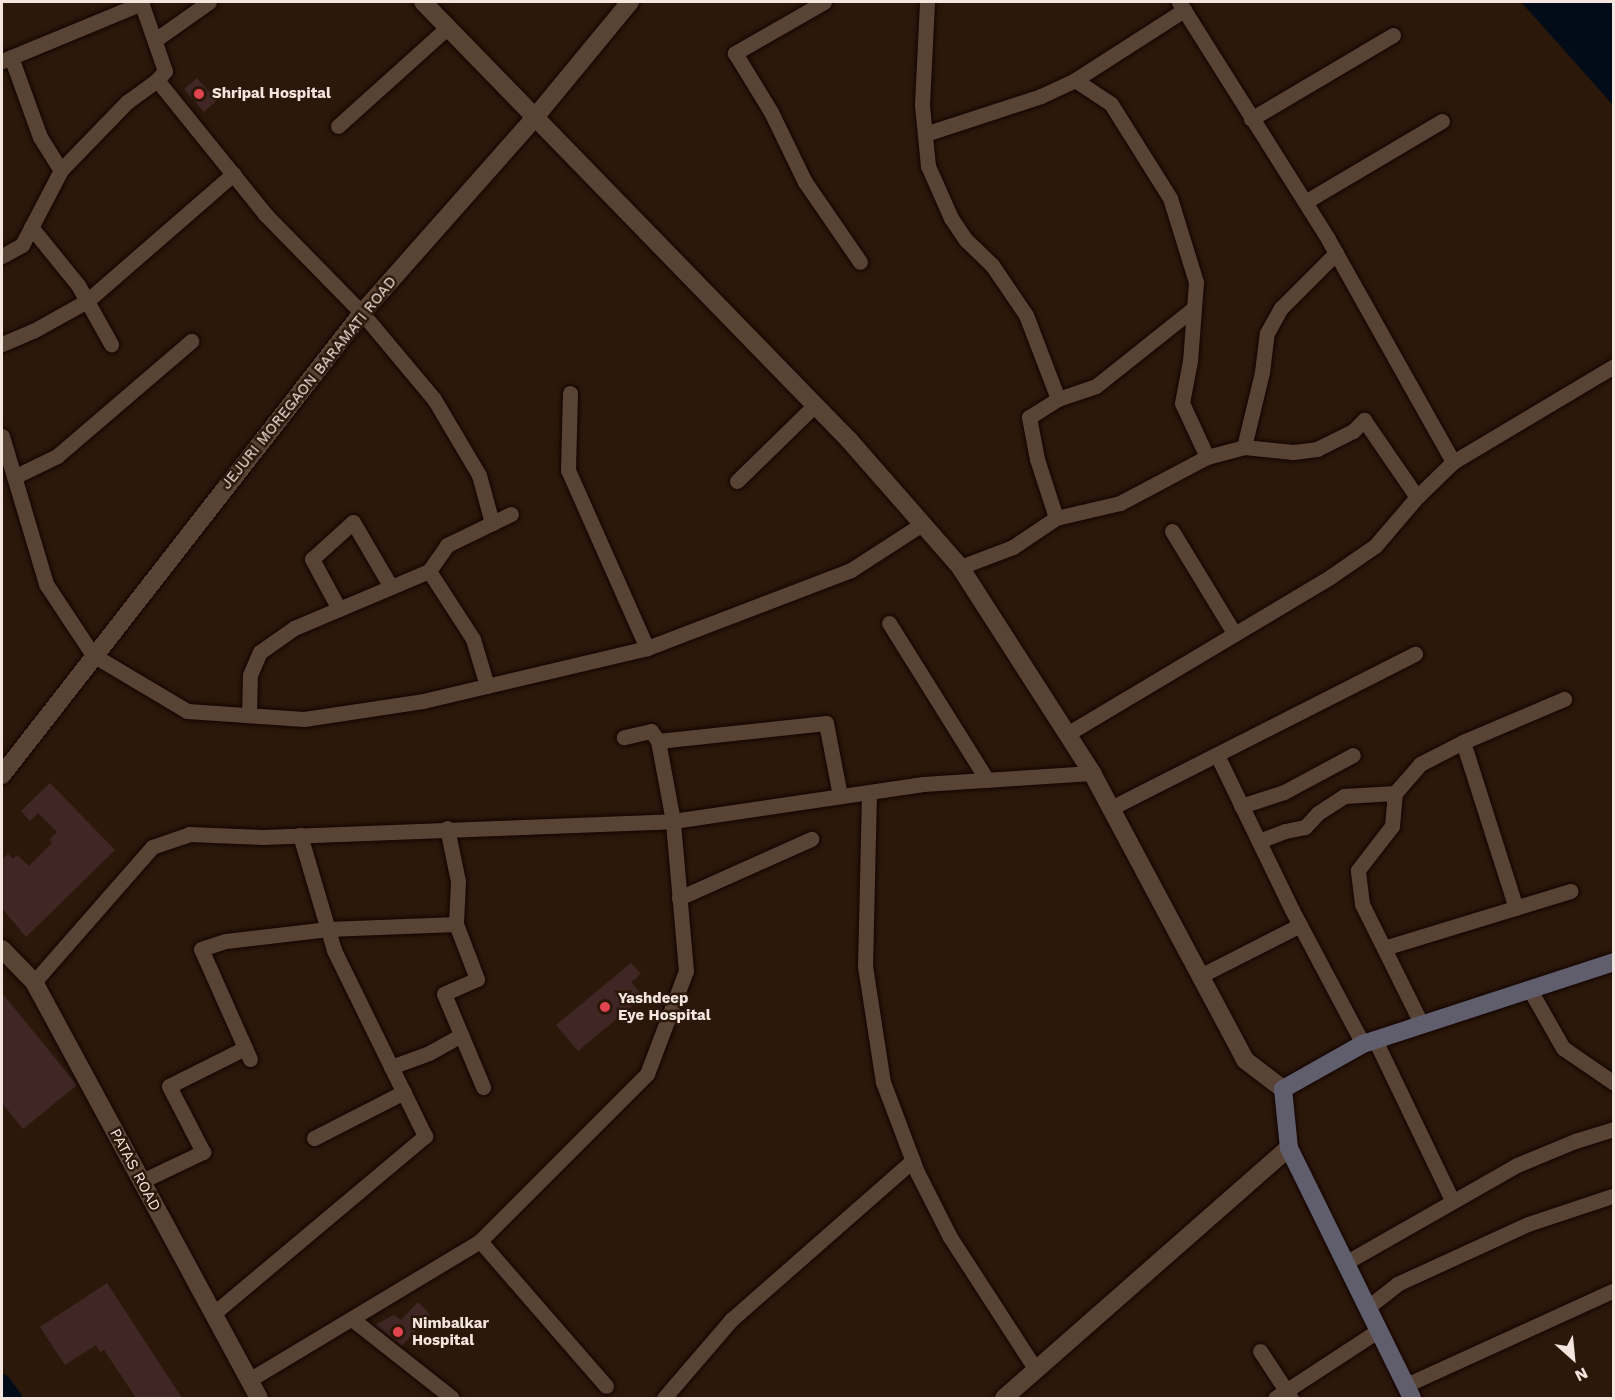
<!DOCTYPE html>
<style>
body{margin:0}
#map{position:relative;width:1615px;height:1400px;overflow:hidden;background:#2b180b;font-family:"Work Sans",sans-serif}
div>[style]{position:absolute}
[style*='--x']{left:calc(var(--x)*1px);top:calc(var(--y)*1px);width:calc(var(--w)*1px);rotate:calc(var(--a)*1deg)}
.water>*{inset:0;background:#010c18}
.canal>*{height:18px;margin:-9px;padding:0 9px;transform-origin:9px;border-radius:9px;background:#010c18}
.building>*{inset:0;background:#402726;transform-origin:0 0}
.roads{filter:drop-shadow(0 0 2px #130400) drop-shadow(0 0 2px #130400)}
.minor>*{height:15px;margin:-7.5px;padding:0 7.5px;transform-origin:7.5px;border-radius:7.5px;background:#594335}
.tertiary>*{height:18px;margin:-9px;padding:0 9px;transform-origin:9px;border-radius:9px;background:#594335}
.secondary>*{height:18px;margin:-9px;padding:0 9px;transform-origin:9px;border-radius:9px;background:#605e6d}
.dots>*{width:16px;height:16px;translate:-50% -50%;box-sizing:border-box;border:3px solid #2b180b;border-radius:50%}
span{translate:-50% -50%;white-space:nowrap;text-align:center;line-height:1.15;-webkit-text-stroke:5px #2b180b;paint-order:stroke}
.poi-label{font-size:15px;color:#f4e6de;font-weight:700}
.left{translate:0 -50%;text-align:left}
.street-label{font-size:15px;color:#f4e6de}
.frame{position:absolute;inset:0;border:3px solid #f4e6de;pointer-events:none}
.north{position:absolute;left:1543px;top:1328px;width:60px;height:60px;-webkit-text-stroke:4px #2b180b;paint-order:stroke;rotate:153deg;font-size:16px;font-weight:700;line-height:24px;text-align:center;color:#f4e6de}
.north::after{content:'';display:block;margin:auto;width:21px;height:27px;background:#f4e6de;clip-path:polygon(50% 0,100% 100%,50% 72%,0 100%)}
</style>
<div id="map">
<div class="water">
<div style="clip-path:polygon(1521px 2px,1613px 2px,1613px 105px)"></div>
</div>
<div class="canal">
<div style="--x:2;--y:1383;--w:19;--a:54"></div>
</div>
<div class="building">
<div style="left:197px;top:78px;width:30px;height:17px;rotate:49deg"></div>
<div style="clip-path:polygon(50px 783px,115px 850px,26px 937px,2px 908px,2px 860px,8px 854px,13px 859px,17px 855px,29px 866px,52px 843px,49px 840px,57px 832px,38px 813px,30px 821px,21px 811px)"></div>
<div style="clip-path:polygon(631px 963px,641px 974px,631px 982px,643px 997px,578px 1051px,556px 1025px)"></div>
<div style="clip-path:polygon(2px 993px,77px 1085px,23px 1129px,2px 1103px)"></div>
<div style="clip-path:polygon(107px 1283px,182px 1398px,136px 1398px,104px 1350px,100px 1352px,96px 1345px,65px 1365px,40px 1327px)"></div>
<div style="clip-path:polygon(418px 1302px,430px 1314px,402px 1346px,375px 1325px,394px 1315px,401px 1320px)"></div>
</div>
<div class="roads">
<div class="minor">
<div style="--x:824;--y:2;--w:103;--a:150.2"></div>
<div style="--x:735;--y:53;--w:69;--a:58.6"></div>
<div style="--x:771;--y:112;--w:78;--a:64.1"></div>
<div style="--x:805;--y:182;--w:97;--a:55.5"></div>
<div style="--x:927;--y:2;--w:103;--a:92.8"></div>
<div style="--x:922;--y:105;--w:61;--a:84.4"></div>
<div style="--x:928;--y:166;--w:57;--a:66.1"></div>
<div style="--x:951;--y:218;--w:27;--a:56"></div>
<div style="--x:966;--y:240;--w:36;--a:44"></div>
<div style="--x:992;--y:265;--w:60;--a:55.8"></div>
<div style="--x:1026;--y:315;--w:90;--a:69.1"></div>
<div style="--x:1058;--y:399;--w:34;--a:148"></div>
<div style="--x:1029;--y:417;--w:43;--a:79.2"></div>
<div style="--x:1037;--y:459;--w:62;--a:72.1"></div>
<div style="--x:1056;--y:518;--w:52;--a:146"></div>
<div style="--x:1013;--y:547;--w:57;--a:159.3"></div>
<div style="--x:1179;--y:2;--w:280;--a:57.8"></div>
<div style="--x:1328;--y:239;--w:256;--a:60.7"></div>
<div style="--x:155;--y:40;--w:66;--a:-35.1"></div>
<div style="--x:11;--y:57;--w:85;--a:70.1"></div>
<div style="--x:40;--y:137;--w:39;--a:58"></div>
<div style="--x:2;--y:61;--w:152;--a:-22.5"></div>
<div style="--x:157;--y:80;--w:172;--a:51.1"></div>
<div style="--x:265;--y:214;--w:139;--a:45.6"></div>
<div style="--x:362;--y:313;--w:112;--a:50.1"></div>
<div style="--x:434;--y:399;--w:88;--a:59.4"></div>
<div style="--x:479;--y:475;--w:50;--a:74.8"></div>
<div style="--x:1075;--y:80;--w:130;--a:-32.7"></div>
<div style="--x:1251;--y:119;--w:165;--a:-30.6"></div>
<div style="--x:338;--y:126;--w:148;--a:-42"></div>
<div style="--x:925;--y:134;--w:122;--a:-18.1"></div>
<div style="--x:1041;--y:96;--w:38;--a:-25"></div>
<div style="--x:1075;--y:80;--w:43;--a:33.7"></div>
<div style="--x:1111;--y:104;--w:111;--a:57.9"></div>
<div style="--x:1170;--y:198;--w:88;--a:72.8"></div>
<div style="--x:1196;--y:282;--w:79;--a:94.3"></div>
<div style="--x:1190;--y:361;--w:43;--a:100.8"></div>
<div style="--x:1182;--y:403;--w:60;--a:65.2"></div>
<div style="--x:1305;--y:202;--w:159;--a:-30.6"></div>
<div style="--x:31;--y:227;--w:75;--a:51"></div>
<div style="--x:78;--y:285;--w:68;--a:60.8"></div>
<div style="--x:2;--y:256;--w:23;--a:-29"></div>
<div style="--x:22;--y:245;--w:85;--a:-62.5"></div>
<div style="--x:61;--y:170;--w:95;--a:-45.9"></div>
<div style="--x:127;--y:102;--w:37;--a:-36"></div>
<div style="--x:157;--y:80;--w:12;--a:-48"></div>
<div style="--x:165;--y:71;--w:73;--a:-109.2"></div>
<div style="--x:2;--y:344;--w:34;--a:-23"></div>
<div style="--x:33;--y:331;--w:62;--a:-29.1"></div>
<div style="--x:87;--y:301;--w:194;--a:-41"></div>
<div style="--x:570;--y:393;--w:77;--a:91.5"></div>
<div style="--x:568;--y:470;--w:195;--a:66.1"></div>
<div style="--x:1058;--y:399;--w:40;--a:-18.9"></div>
<div style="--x:1096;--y:386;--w:125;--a:-38.5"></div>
<div style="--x:2;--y:436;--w:154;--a:73.4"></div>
<div style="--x:46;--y:584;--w:85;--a:56.5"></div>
<div style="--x:93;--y:655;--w:109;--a:30.8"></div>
<div style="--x:187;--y:711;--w:117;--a:3.9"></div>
<div style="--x:304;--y:719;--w:120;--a:-8.6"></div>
<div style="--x:423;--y:701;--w:230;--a:-13.3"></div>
<div style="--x:647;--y:648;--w:218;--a:-20.9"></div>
<div style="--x:851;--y:570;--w:85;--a:-32.9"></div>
<div style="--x:1244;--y:447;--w:77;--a:-76.5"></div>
<div style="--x:1262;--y:372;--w:39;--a:-83"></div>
<div style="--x:1267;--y:333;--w:29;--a:-61"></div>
<div style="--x:1281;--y:308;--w:78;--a:-45"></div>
<div style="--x:14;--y:477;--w:48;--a:-26"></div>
<div style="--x:57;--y:456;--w:177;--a:-40.6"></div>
<div style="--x:737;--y:481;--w:109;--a:-44.3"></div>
<div style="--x:1056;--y:518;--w:66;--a:-13.2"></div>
<div style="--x:1120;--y:503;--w:98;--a:-27.9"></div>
<div style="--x:1207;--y:457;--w:38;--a:-15"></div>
<div style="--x:1244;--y:447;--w:49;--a:5.8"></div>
<div style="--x:1293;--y:452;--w:24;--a:-7"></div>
<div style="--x:1317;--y:449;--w:40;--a:-26.6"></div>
<div style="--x:1353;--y:431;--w:16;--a:-45"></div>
<div style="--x:1364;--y:420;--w:93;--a:55.5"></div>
<div style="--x:1172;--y:531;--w:119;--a:58.7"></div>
<div style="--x:429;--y:571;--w:81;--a:57.1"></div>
<div style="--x:473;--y:639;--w:49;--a:73.4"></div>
<div style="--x:339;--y:609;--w:57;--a:-118.4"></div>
<div style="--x:312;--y:559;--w:55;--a:-42.1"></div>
<div style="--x:353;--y:522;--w:75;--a:59.7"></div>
<div style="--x:889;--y:623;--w:185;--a:58"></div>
<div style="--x:249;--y:715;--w:40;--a:-88.6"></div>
<div style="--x:250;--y:675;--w:25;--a:-67"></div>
<div style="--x:260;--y:652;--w:42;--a:-35.2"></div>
<div style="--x:294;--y:628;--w:147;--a:-22.9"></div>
<div style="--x:429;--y:571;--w:32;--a:-55"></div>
<div style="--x:447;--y:545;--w:71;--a:-25.8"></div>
<div style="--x:1067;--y:734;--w:306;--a:-30.8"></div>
<div style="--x:1330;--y:577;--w:55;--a:-34.6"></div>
<div style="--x:1375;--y:546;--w:65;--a:-49.4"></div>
<div style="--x:1417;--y:497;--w:50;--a:-44.2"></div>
<div style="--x:1453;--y:462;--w:187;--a:-30.8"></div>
<div style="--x:658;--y:741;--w:169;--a:-6.1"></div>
<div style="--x:826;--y:723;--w:74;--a:79.1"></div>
<div style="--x:1463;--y:742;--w:174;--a:72.3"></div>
<div style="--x:1217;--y:755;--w:172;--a:64.2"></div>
<div style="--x:1292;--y:910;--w:152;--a:62.1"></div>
<div style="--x:869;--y:792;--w:174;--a:91.3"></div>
<div style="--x:865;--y:966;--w:117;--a:81.2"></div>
<div style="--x:883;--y:1082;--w:96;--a:69.3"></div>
<div style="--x:917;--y:1172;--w:73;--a:63.1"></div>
<div style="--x:950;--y:1237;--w:158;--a:57.1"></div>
<div style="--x:1241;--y:806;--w:45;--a:-18"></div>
<div style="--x:1284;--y:792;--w:78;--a:-28.2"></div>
<div style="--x:1111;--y:808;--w:341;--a:-26.9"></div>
<div style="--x:447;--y:828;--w:54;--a:78.3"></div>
<div style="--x:458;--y:881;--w:43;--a:92.7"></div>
<div style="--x:456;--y:924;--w:59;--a:69.1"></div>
<div style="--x:477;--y:979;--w:36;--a:156"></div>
<div style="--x:444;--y:994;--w:101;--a:67.2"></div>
<div style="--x:1259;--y:841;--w:28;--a:-21"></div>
<div style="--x:1285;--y:831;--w:20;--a:-11"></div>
<div style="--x:1305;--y:827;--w:19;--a:-47"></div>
<div style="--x:1318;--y:813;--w:31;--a:-33"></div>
<div style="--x:1344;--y:796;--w:51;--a:-3.4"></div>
<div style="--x:679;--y:898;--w:145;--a:-24.1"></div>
<div style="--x:1384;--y:948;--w:195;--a:-17"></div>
<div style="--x:1200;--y:976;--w:112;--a:-27"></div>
<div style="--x:34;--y:982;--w:179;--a:-48.8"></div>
<div style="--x:152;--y:847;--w:39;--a:-19"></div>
<div style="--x:189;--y:834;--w:74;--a:2.3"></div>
<div style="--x:263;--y:837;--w:410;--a:-2.2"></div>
<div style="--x:673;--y:821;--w:253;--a:-8.4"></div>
<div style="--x:923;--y:784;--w:169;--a:-3.7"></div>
<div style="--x:1530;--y:990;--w:67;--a:60.4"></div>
<div style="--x:1563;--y:1048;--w:62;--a:34.5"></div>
<div style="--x:1422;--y:1025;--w:135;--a:-116.4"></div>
<div style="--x:1362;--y:904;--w:34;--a:-97"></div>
<div style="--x:1358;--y:870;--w:56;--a:-52.3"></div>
<div style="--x:1392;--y:826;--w:33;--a:-85"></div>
<div style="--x:1395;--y:793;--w:38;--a:-49"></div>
<div style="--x:1420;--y:764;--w:48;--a:-27.1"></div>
<div style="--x:1463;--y:742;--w:110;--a:-23.1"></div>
<div style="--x:1375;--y:1040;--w:178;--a:64.3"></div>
<div style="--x:250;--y:1059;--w:120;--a:-114"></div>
<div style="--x:201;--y:949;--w:26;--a:-18"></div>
<div style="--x:226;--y:941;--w:103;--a:-6.7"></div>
<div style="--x:328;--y:929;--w:128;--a:-2.2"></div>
<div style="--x:391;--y:1067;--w:40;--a:-20.2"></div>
<div style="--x:429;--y:1053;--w:37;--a:-29"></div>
<div style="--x:314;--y:1138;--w:101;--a:-27.1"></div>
<div style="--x:142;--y:1181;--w:68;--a:-25.4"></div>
<div style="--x:203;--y:1152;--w:74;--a:-117.3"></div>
<div style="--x:169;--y:1086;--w:85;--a:-26.6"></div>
<div style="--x:480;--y:1241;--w:192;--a:49"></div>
<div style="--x:1345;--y:1263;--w:198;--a:-29.7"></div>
<div style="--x:1517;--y:1165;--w:63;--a:-22.5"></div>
<div style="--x:1575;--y:1141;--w:41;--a:-17.1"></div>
<div style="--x:1368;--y:1307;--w:37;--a:-38"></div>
<div style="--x:1397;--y:1284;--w:144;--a:-24.6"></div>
<div style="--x:1528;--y:1224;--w:89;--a:-18.4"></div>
<div style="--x:213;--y:1314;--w:277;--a:-40"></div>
<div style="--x:425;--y:1136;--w:207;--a:-116.1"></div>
<div style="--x:334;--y:950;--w:120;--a:-106.5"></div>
<div style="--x:352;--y:1319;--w:127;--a:38.3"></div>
<div style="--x:1260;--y:1351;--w:56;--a:56.6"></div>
<div style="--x:249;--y:1380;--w:270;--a:-31"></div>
<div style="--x:480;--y:1241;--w:236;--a:-45"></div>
<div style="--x:647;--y:1074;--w:110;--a:-69.3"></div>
<div style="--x:686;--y:971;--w:151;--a:-95"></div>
<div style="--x:673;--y:821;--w:81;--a:-100.6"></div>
<div style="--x:658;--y:741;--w:12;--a:-125"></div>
<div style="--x:651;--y:731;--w:28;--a:167"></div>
<div style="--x:1406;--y:1385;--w:229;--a:-24.5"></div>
<div style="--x:664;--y:1398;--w:103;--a:-49.3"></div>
<div style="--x:731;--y:1320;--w:242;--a:-41.3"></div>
<div style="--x:1275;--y:1398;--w:124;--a:-33.2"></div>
</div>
<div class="tertiary">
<div style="--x:423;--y:2;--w:611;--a:45.8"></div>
<div style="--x:849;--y:440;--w:169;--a:48.8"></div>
<div style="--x:960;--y:567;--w:245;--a:57.3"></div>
<div style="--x:1092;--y:773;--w:325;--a:61.9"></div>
<div style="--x:1245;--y:1060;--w:48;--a:37.3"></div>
<div style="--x:2;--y:775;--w:586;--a:-52.07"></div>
<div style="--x:362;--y:313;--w:263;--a:-48.5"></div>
<div style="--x:536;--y:116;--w:148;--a:-50.5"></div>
<div style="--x:2;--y:949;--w:46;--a:45.9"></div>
<div style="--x:34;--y:982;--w:473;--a:61.6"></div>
<div style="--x:1004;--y:1398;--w:379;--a:-41.3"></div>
</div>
<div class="secondary">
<div style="--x:1412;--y:1398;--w:279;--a:-116.2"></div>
<div style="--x:1289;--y:1148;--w:59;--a:-95.8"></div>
<div style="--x:1283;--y:1089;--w:92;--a:-29.4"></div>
<div style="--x:1363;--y:1044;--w:264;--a:-18.1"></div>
</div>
</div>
<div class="dots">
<div style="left:199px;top:94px;background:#e0444e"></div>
<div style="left:605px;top:1007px;background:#e0444e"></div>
<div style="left:398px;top:1332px;background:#e0444e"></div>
</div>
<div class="poi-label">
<span class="left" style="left:212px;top:94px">Shripal Hospital</span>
<span class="left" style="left:618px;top:1007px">Yashdeep<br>Eye Hospital</span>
<span class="left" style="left:412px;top:1332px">Nimbalkar<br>Hospital</span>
</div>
<div class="street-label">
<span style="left:309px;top:383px;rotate:-51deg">JEJURI MOREGAON BARAMATI ROAD</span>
<span style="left:135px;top:1170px;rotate:62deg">PATAS ROAD</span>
</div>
<div class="frame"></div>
<div class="north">N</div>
</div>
